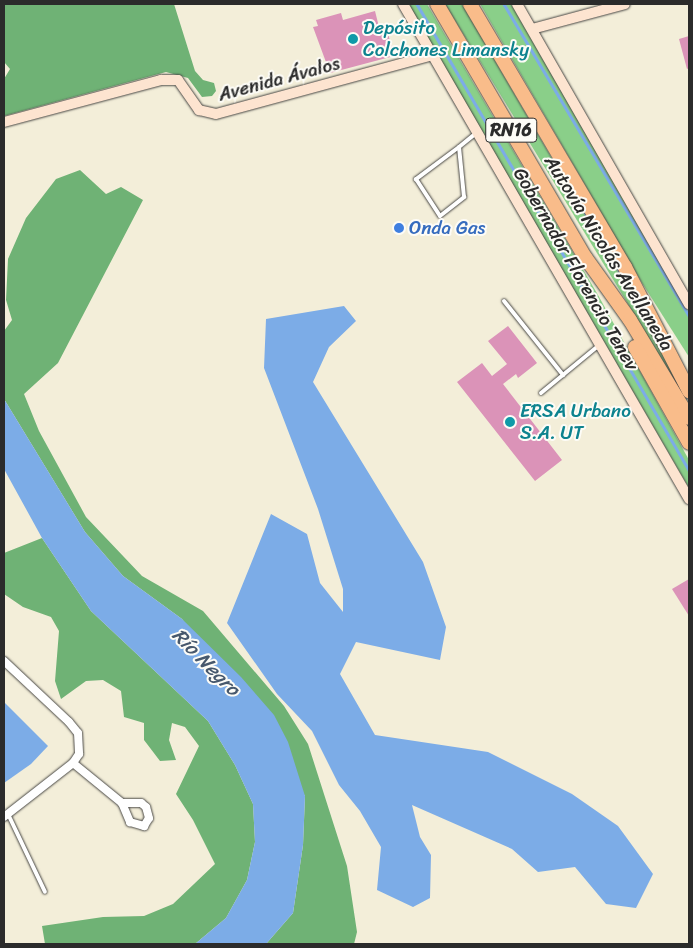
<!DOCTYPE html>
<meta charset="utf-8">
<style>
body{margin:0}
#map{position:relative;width:693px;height:948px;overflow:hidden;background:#f3eed9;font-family:Sriracha,sans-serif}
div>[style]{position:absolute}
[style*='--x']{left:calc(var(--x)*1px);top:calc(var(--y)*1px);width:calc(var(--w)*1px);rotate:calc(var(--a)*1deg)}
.green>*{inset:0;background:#8acf89}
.forest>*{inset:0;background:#6fb275}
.water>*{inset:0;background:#7cace7}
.stream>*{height:2.5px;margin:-1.25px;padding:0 1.25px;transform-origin:1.25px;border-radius:1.25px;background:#7cace7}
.building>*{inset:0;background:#db93b8}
.roads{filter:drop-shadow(0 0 1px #494845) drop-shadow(0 0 1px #494845)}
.lane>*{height:4px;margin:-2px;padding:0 2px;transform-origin:2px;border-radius:2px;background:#fff}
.street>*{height:8px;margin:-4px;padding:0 4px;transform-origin:4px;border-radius:4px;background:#fff}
.secondary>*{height:10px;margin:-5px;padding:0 5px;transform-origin:5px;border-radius:5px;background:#fde4d0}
.highway>*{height:14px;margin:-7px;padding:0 7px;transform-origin:7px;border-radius:7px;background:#f9bc8a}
.dots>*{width:14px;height:14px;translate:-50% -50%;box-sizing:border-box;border:2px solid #fdfcf7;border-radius:50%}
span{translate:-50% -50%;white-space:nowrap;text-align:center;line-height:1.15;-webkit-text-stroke:4px #fdfcf7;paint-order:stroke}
.shield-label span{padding:1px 4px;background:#fdfcf7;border:1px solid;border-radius:4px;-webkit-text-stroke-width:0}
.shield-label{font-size:18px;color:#2b2b2b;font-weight:700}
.culture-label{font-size:19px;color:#0d838f}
.left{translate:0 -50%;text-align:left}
.street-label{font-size:19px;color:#2b2b2b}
.shop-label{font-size:19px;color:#366cbe}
.water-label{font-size:20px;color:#47586d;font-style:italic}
.frame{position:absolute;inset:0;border:5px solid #2b2b2b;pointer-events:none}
</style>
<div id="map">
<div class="green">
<div style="clip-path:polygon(408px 4px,427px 4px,598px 295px,689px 460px,689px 488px)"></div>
<div style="clip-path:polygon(445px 4px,462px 4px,632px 296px,689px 404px)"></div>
<div style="clip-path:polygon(480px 4px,511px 4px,689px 313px,689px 357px,642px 283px)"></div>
</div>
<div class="forest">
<div style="clip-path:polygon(4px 4px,174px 4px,195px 71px,203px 80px,214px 83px,216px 91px,212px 96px,202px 97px,188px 78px,166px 72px,4px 116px,4px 79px,10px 69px,4px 62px)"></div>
<div style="clip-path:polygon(80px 170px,106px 194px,121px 187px,143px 200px,58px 363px,24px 394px,39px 431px,86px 517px,142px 576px,203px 611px,284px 706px,308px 744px,347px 866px,357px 932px,354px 944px,266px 944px,293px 913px,303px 845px,305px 796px,182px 619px,123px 576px,85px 532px,4px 399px,4px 331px,12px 320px,6px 300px,8px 259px,26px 218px,56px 179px)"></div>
<div style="clip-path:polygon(42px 538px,91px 611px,208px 721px,235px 765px,253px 804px,255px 842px,247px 880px,226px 918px,195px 944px,45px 944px,42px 926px,103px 917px,144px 916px,173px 904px,215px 864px,193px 820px,176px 794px,199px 746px,185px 727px,172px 723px,169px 740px,176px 760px,160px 761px,144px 740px,144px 723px,124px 717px,121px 691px,103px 680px,86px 681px,61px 699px,55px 681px,59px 631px,51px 617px,23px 607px,4px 594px,4px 553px)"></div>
</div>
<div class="water">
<div style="clip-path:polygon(344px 306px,356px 321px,329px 347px,313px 382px,423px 562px,446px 627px,440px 660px,356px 642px,340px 674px,375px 735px,488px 752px,572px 794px,618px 826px,653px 874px,636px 908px,606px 904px,575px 867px,538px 872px,512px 849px,412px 805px,420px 837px,431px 855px,430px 898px,413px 907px,377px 890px,381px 847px,360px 811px,339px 785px,312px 731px,277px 694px,227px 623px,271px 514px,307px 534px,320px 583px,343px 612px,343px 589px,318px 509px,264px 368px,266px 319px)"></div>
<div style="clip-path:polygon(4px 399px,85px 532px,123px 576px,182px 619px,241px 677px,274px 715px,288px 742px,305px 796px,303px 845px,293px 913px,266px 944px,195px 944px,226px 918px,247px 880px,255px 842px,253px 804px,235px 765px,208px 721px,91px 611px,42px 538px,4px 469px)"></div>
<div style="clip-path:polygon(4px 702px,48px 746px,31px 764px,4px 783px)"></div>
</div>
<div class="stream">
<div style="--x:417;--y:4;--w:540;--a:59.73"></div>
<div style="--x:504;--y:4;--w:363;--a:59.3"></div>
<div style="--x:578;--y:200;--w:87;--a:59.6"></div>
</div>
<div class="building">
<div style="clip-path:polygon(375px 11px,379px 27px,386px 26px,394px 56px,330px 73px,313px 27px,318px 26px,316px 20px,341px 13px,343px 20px)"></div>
<div style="clip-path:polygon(689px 36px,689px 68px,687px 69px,679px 39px)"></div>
<div style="clip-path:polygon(508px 326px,537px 363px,518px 378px,516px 374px,503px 384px,562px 460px,535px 481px,457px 382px,482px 363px,492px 376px,507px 364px,488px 341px)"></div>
<div style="clip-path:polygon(689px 579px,689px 616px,672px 589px)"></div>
</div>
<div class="roads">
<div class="lane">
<div style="--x:459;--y:147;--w:54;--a:143.3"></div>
<div style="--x:416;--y:179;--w:44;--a:57"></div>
<div style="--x:440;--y:216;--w:31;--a:-38"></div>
<div style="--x:464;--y:197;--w:50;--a:-95.7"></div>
<div style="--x:459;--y:147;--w:22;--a:-39"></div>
<div style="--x:504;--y:301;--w:95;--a:51.4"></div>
<div style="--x:541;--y:393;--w:74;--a:-39.5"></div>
<div style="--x:8;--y:814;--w:86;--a:64.6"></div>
</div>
<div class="street">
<div style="--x:4;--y:661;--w:89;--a:43.2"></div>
<div style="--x:69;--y:722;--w:14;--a:51"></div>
<div style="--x:78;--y:733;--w:21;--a:87"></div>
<div style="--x:79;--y:754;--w:11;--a:124"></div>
<div style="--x:73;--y:763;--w:88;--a:142"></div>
<div style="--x:73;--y:763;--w:63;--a:39.2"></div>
<div style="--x:122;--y:803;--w:21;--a:67"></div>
<div style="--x:130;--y:822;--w:15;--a:16"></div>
<div style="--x:144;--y:826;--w:9;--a:-58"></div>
<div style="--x:149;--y:818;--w:11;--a:-105"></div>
<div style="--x:146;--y:807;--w:6;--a:-141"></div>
<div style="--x:141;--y:803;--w:19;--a:180"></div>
</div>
<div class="secondary">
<div style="--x:403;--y:4;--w:572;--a:59.98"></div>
<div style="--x:517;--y:4;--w:346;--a:60.2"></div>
<div style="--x:532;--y:29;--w:96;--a:-15"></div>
<div style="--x:4;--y:122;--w:163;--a:-15"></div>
<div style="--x:161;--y:80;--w:17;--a:0"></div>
<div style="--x:178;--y:80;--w:37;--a:55"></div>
<div style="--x:199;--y:110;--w:17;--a:13"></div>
<div style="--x:216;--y:114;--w:225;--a:-15.2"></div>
</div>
<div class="highway">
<div style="--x:437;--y:4;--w:293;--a:59.7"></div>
<div style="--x:585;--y:257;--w:77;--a:54.5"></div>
<div style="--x:630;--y:320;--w:114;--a:59"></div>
<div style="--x:470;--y:4;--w:305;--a:59.5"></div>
<div style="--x:625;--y:267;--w:140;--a:62.7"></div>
<div style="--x:635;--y:347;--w:110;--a:60.6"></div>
</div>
</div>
<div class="dots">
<div style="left:353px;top:39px;background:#0f9aa8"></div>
<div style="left:399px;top:228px;background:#3f7fe0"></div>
<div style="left:510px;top:422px;background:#0f9aa8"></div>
</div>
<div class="shield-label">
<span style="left:511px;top:130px">RN16</span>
</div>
<div class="culture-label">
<span class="left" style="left:363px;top:39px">Depósito<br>Colchones Limansky</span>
<span class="left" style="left:520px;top:422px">ERSA Urbano<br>S.A. UT</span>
</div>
<div class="street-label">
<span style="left:279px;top:79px;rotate:-15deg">Avenida Ávalos</span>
<span style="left:609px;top:253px;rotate:58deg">Autovía Nicolás Avellaneda</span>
<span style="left:576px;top:269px;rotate:60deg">Gobernador Florencio Tenev</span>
</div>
<div class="shop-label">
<span class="left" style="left:409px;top:228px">Onda Gas</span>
</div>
<div class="water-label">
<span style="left:206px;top:662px;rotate:45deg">Río Negro</span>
</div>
<div class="frame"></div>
</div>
